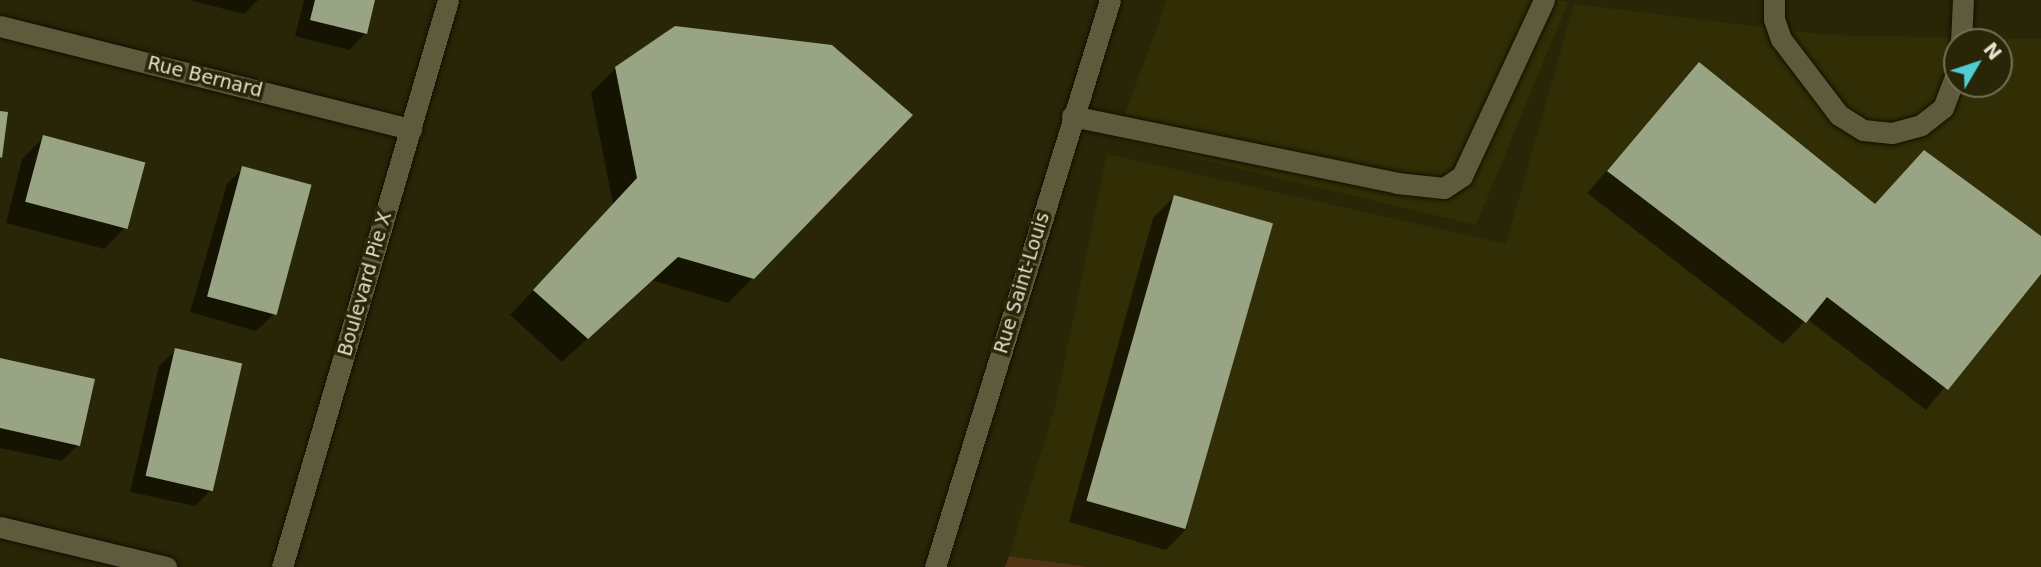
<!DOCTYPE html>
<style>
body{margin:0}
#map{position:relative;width:2041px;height:567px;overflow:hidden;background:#292607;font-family:"DejaVu Sans",sans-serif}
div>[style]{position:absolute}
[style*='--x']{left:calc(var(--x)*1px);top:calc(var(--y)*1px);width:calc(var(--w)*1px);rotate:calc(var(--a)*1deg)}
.built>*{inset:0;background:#312e05}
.green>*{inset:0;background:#513414}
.shadow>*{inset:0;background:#0007}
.building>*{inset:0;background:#99a484;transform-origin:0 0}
.roads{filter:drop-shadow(0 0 2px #120f00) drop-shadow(0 0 2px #120f00)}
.lane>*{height:21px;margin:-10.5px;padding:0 10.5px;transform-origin:10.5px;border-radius:10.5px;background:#5d5b3c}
.street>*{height:21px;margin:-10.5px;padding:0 10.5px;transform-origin:10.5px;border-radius:10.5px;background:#5d5b3c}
span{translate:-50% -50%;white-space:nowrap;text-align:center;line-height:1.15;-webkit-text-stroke:7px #292607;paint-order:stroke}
.street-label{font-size:19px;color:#e1e0ce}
.north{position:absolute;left:1943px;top:28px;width:70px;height:70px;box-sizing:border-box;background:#292607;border:2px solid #737057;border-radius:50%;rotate:51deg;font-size:19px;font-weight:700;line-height:28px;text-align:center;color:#e1e0ce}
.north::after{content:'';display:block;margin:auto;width:24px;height:32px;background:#51ccd2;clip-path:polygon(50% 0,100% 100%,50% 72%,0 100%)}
</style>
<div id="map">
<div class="built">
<div style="clip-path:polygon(1167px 0,1558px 0,1568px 2px,1476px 225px,1116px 139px)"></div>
<div style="clip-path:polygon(evenodd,1574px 4px,1826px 35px,2041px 39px,2041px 567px,1090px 567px,1009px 556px,1055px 408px,1107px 154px,1506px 244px,1574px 4px,1957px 42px,1999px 42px,1999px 84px,1957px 84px,1957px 42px)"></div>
</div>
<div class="green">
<div style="clip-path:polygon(1009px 556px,1090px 567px,1005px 567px)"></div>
</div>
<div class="shadow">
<div style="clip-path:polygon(189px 0,258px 0,244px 14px)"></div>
<div style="clip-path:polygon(304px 0,374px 0,365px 34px,349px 50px,295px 36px)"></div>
<div style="clip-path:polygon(1699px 65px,1874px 206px,1924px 152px,2041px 239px,2041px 271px,1926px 410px,1807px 319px,1783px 344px,1587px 193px)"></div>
<div style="clip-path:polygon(616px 68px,753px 278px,728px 303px,651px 280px,562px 362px,510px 315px,613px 204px,591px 93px)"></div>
<div style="clip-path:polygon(44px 137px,126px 227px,104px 249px,6px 223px,22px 159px)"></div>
<div style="clip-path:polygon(243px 168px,273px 315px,256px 331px,190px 312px,227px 184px)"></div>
<div style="clip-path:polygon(1174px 197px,1187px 528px,1166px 550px,1069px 522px,1153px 218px)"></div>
<div style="clip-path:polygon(176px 350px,211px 490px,195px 506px,130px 492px,159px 366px)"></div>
<div style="clip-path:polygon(0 360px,78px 445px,62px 461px,0 448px)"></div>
</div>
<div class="building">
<div style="clip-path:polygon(315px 0,375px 0,367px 34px,310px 20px)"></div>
<div style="clip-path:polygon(675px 26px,832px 45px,913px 115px,754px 279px,678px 257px,588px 339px,533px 290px,637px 178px,615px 67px)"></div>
<div style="clip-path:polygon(1699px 62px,1875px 204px,1924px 150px,2041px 236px,2041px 274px,1948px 390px,1827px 297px,1806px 323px,1607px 171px)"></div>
<div style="clip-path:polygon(0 111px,8px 112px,2px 158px,0 157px)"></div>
<div style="left:43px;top:135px;width:106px;height:69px;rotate:15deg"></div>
<div style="left:242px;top:166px;width:72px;height:135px;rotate:15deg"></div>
<div style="left:1174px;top:195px;width:103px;height:318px;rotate:16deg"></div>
<div style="left:175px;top:348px;width:69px;height:131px;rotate:13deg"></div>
<div style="clip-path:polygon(0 358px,95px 379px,80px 446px,0 428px)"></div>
</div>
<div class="roads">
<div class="lane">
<div style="--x:1774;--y:0;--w:19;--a:90"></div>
<div style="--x:1774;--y:19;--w:21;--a:71"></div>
<div style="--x:1781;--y:39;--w:96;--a:52.7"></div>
<div style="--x:1839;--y:115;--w:28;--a:32"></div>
<div style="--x:1863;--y:130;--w:29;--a:6"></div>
<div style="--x:1892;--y:133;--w:30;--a:-15"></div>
<div style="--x:1921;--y:125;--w:28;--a:-38"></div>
<div style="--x:1943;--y:108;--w:39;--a:-69"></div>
<div style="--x:1961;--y:42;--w:42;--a:-87.3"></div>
<div style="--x:1072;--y:116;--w:332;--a:11.6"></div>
<div style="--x:1397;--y:183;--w:47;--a:6.1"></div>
<div style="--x:1444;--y:188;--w:22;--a:-34"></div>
<div style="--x:1462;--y:176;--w:194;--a:-65"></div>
</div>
<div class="street">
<div style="--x:0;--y:26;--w:424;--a:14.1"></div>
<div style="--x:0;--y:527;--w:171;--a:13.5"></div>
<div style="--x:282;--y:567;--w:591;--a:-73.68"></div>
<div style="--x:935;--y:567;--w:593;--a:-72.85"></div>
</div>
</div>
<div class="street-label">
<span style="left:205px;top:77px;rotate:14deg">Rue Bernard</span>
<span style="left:1022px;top:283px;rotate:-73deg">Rue Saint-Louis</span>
<span style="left:365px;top:284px;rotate:-74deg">Boulevard Pie X</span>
</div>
<div class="north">N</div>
</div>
